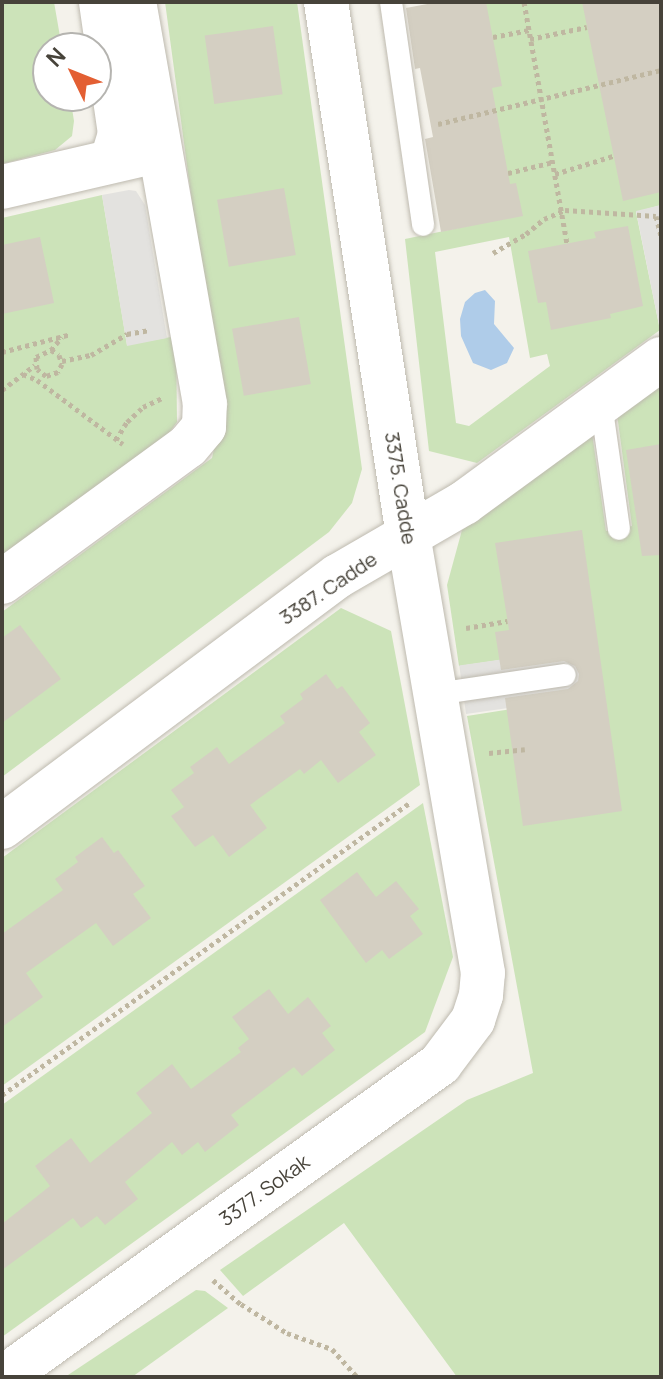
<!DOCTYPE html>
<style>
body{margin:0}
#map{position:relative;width:663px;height:1379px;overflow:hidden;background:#f4f2eb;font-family:Manrope,sans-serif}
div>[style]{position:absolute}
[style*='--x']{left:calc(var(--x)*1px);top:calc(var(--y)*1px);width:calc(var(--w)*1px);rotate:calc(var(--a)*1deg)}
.green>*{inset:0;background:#cce3b9}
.parking>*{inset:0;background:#e3e2df;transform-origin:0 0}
.water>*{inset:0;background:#afcce9}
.building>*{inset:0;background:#d4cfc2;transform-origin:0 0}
.path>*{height:5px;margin-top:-2.5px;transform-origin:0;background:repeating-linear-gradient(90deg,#bfb7a1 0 4px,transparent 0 8px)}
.roads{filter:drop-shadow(0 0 2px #bebaaf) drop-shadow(0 0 2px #bebaaf)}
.lane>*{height:22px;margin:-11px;padding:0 11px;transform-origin:11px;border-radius:11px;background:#fff}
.street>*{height:44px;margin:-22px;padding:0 22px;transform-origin:22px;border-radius:22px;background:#fff}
span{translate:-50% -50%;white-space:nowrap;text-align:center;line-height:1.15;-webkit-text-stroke:8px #fff;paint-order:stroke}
.street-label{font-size:20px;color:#47433a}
.frame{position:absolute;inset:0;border:4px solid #47433a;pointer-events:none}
.north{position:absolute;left:32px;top:32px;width:80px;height:80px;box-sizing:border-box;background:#fff;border:2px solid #b5b4b0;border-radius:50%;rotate:313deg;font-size:22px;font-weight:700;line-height:32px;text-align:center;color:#47433a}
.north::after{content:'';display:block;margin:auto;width:28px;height:36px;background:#e35f33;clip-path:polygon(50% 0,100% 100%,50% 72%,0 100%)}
</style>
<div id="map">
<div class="green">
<div style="clip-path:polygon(2px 2px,54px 2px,62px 48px,48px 48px,48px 96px,70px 96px,74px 121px,72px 136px,55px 150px,2px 164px)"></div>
<div style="clip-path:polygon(165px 2px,297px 2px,362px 469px,352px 503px,329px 532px,2px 777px,2px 612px,212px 458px,221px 418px)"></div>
<div style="clip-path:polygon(evenodd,430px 2px,627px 2px,661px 153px,661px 205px,636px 212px,660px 330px,477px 463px,429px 451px,405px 239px,473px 225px,430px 2px,509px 237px,530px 358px,547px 354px,550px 366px,469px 426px,456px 423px,435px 252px,509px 237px)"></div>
<div style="clip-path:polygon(102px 195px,127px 345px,176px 336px,177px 422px,166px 437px,2px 557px,2px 218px)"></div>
<div style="clip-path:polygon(661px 383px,661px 1377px,457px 1377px,344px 1223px,243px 1296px,220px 1270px,467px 1100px,533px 1073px,467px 716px,589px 697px,582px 648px,459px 666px,447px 585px,462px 530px,592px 433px,606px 531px,632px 526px,617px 414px)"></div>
<div style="clip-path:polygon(341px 608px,391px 631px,420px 785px,2px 1086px,2px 858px)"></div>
<div style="clip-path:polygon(423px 803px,453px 957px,425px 1032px,2px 1337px,2px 1105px)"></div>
<div style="clip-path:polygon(196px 1290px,205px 1291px,228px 1308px,132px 1377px,65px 1377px)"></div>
</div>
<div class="parking">
<div style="clip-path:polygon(129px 190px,136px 191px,145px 205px,167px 338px,127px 346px,102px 195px)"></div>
<div style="clip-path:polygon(661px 205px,661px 329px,660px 330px,636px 211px)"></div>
<div style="left:583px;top:648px;width:49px;height:125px;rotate:82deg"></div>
</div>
<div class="water">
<div style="clip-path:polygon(485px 290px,495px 301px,494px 324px,514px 348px,507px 363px,491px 370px,473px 363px,461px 336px,460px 319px,465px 302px,475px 293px)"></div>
</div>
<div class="building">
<div style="clip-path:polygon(438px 2px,486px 2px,502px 86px,492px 88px,510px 184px,516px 183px,523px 216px,441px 232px,425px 139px,433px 137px,420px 68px,415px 69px,406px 8px)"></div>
<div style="clip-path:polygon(582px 2px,661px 2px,661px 192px,623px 201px)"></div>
<div style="left:273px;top:26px;width:69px;height:69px;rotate:82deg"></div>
<div style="left:284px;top:188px;width:68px;height:68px;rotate:80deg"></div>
<div style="clip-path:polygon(628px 226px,643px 306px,610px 314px,611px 318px,551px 330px,546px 302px,538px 303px,528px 251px,596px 238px,594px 232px)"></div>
<div style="clip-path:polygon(40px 237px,54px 303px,2px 314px,2px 245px)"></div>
<div style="left:299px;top:317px;width:68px;height:68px;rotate:80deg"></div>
<div style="clip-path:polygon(661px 444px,661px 555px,642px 556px,626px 450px)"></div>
<div style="clip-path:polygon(582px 530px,622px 811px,523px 826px,505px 698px,568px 689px,578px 681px,579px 674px,575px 666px,564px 661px,501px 670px,495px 632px,509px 630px,495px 543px)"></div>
<div style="clip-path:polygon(20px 625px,61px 679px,2px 723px,2px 638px)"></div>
<div style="clip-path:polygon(326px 674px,337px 689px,342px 686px,370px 723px,359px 732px,376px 755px,338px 783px,321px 760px,304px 774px,300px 769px,250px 805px,267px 828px,229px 857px,213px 835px,195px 847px,171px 816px,184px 807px,171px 790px,194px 773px,190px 767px,217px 747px,229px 764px,285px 723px,280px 716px,303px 699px,300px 694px)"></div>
<div style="clip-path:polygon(102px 837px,114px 853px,118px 850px,145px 886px,133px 894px,151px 918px,113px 946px,96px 923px,26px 973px,43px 997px,2px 1027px,2px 934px,63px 890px,55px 879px,78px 862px,75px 857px)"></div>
<div style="clip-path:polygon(357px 872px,376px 897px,396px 881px,419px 909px,410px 916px,423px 934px,389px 959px,382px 950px,366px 963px,320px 900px)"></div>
<div style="clip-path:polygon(269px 989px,288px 1014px,308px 997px,331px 1026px,322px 1033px,335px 1050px,302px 1076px,294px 1067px,231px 1115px,239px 1125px,205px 1152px,198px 1142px,182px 1155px,172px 1142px,125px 1182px,138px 1199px,105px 1225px,97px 1216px,81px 1228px,73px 1218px,2px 1270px,2px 1224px,50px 1186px,35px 1166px,71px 1138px,90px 1163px,152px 1113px,136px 1093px,172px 1064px,191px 1089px,241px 1052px,238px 1048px,249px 1039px,232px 1017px)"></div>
</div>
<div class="path">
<div style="--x:524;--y:2;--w:245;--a:79.9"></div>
<div style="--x:493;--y:37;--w:37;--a:-11"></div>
<div style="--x:530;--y:39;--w:58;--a:-11.9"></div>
<div style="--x:438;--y:124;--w:229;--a:-13.6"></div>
<div style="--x:508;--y:173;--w:46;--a:-13.7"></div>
<div style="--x:555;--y:174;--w:61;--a:-17.2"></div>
<div style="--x:493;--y:253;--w:38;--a:-30"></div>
<div style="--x:526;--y:234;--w:23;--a:-40"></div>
<div style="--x:544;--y:219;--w:23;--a:-23"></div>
<div style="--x:565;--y:210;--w:91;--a:3.8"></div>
<div style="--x:656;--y:216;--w:21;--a:76"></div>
<div style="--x:51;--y:350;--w:9;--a:32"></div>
<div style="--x:59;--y:355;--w:9;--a:72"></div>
<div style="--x:62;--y:364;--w:9;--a:117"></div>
<div style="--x:58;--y:372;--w:13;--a:162"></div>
<div style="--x:46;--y:376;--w:11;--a:-142"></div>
<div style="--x:37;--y:369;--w:12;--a:-95"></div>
<div style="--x:36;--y:357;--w:17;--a:-25"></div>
<div style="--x:51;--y:350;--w:17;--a:-50"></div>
<div style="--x:2;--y:352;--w:71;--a:-14.6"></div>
<div style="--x:62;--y:361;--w:30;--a:-12"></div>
<div style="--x:91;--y:355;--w:42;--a:-30.3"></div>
<div style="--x:127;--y:334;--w:23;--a:-10"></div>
<div style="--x:23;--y:374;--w:15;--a:23"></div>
<div style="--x:37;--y:380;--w:107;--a:36.7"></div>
<div style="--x:2;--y:390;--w:41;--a:-37.1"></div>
<div style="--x:116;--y:440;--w:21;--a:-59"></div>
<div style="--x:127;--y:422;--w:22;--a:-43"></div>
<div style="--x:143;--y:407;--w:23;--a:-25"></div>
<div style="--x:466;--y:628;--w:42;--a:-9.7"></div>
<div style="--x:489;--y:753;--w:36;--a:-6"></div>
<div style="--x:2;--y:1095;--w:503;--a:-35.62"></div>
<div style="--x:213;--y:1280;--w:37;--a:41"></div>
<div style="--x:241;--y:1304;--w:54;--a:32.2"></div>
<div style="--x:287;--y:1333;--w:48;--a:19.6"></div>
<div style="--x:332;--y:1349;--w:38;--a:48"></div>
</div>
<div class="roads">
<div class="lane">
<div style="--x:391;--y:2;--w:225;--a:81.8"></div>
<div style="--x:601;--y:403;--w:127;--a:81.9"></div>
<div style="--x:436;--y:694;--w:130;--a:-8.4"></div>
</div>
<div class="street">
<div style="--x:101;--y:2;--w:133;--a:81.8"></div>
<div style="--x:120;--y:134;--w:27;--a:107"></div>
<div style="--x:2;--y:187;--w:142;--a:-13.1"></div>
<div style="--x:2;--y:582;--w:230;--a:-36.2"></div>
<div style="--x:188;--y:446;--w:25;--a:-50"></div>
<div style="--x:204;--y:427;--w:23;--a:-88"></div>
<div style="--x:205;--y:404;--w:408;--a:-100"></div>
<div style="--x:2;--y:827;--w:419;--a:-36.8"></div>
<div style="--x:338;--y:576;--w:146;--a:-30.1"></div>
<div style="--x:464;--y:503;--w:244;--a:-36.2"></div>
<div style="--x:4;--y:1377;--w:537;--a:-35.67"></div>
<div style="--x:440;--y:1064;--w:55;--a:-53.1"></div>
<div style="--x:473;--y:1020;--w:26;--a:-72"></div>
<div style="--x:481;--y:995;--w:22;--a:-85"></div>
<div style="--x:483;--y:973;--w:443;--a:-99.7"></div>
<div style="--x:408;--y:536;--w:540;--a:-98.73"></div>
</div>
</div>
<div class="street-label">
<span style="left:401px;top:488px;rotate:81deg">3375. Cadde</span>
<span style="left:328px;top:588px;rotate:-34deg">3387. Cadde</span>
<span style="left:264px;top:1190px;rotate:-36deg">3377. Sokak</span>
</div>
<div class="frame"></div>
<div class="north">N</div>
</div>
